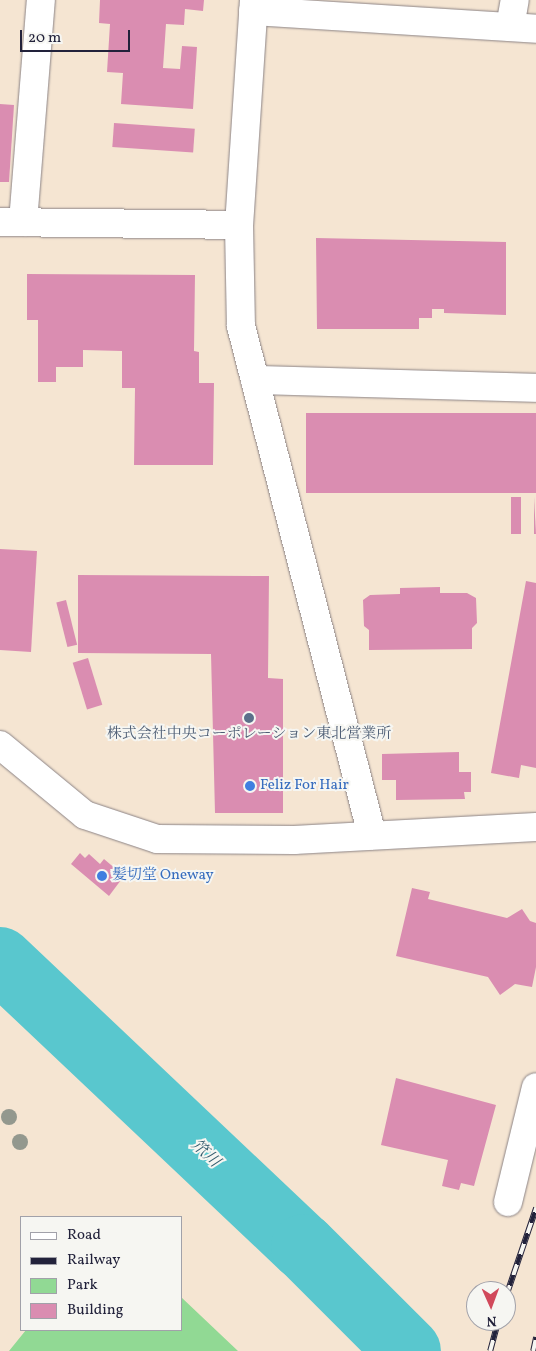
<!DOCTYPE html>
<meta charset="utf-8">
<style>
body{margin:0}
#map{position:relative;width:536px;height:1351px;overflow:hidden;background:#f5e5d2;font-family:Vollkorn,"Noto Serif JP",serif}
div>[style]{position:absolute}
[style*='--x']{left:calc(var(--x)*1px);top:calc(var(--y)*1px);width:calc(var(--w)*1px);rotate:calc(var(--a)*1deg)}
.green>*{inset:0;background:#91d994}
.river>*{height:66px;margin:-33px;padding:0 33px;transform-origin:33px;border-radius:33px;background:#59c7ce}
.building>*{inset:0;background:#da8db1;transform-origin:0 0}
.roads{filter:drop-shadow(0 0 1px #8c8486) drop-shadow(0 0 1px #8c8486)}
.minor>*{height:28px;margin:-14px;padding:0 14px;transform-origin:14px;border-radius:14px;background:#fff}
.rail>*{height:5.5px;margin-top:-2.75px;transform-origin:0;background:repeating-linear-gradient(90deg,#f6f6f2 0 11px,#22223b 0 22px);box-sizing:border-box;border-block:1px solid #22223b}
.trees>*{width:16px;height:16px;margin:-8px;border-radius:50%;background:#93988e}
.dots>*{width:14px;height:14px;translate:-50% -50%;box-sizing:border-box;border:2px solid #f6f6f2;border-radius:50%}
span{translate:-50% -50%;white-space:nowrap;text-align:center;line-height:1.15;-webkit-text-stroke:4px #f6f6f2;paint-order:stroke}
.service-label{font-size:15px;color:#4e5e75}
.shop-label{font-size:15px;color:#366cbe}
.left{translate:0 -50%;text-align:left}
.water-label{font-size:16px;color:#355c6e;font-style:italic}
.legend{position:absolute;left:20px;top:1216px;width:162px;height:115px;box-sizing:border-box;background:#f6f6f2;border:1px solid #a1a1a9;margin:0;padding:6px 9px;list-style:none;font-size:15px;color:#22223b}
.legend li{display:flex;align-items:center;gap:10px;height:25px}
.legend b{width:25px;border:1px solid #a1a1a9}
.north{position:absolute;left:466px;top:1281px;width:50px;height:50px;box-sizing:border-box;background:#f6f6f2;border:1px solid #a1a1a9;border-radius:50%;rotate:178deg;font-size:14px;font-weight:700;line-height:20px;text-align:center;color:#22223b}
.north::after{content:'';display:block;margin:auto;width:18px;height:22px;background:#d1495b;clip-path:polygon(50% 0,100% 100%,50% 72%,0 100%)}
.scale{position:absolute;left:20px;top:30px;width:110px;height:22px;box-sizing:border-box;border:2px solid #22223b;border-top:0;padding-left:6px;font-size:15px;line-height:18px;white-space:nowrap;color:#22223b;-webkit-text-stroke:4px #f6f6f2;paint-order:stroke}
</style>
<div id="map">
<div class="green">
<div style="clip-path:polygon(181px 1297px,238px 1351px,9px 1351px,26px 1330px,181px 1330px)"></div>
</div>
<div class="river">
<div style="--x:0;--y:960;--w:418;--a:43.4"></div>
<div style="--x:304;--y:1247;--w:147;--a:45"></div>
</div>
<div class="building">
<div style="clip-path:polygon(100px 0,204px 0,203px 11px,185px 9px,184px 25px,166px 24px,163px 68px,180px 69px,182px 46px,197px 47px,193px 109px,121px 104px,123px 73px,107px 72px,110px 24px,99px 23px)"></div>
<div style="clip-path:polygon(0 104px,14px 105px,9px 182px,0 182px)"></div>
<div style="left:114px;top:123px;width:81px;height:24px;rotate:4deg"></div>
<div style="clip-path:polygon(316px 238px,506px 242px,506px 315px,444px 313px,444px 309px,432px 309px,432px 318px,419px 318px,419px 329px,317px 329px)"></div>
<div style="clip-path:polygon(27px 274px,195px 275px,194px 351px,199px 352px,199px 383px,214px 383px,213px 465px,134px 465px,135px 388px,122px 388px,122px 351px,83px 350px,83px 367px,56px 367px,56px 382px,38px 382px,38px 320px,27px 320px)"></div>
<div style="left:306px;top:413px;width:230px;height:80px"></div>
<div style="left:511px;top:497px;width:10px;height:37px"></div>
<div style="clip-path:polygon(534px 497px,536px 534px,534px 534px)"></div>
<div style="clip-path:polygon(0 549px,37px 551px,31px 652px,0 650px)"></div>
<div style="clip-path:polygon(78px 575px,269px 576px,268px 678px,283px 679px,283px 813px,215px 813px,211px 654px,78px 653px)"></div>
<div style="clip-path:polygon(526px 581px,536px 583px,536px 768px,521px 765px,519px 778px,491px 773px)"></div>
<div style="clip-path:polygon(440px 587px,440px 593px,467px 593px,476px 598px,477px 623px,472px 628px,472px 649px,369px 650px,369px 630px,364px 626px,363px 600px,370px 595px,400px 594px,400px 588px)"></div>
<div style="left:66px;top:600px;width:46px;height:10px;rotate:76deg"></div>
<div style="left:88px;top:658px;width:49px;height:16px;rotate:73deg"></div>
<div style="clip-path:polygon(459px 752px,459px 772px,471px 772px,471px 792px,464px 792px,465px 799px,396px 800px,396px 780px,382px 780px,382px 754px)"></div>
<div style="clip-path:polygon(80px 853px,85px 858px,89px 854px,100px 864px,104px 859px,124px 876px,109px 896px,71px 864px)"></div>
<div style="clip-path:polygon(412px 888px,430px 892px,428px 899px,507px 918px,522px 909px,530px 921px,536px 923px,536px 967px,532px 987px,515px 984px,500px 995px,488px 977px,396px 956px)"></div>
<div style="clip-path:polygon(396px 1078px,496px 1105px,474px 1186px,461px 1183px,459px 1190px,442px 1186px,448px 1160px,381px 1145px)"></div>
</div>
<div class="roads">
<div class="minor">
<div style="--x:254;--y:0;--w:225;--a:93.8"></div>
<div style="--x:239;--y:225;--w:101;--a:88.9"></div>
<div style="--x:241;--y:326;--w:526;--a:75.57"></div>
<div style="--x:253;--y:11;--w:284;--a:3.6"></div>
<div style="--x:510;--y:27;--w:27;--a:-80"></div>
<div style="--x:0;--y:222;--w:239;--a:0.7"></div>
<div style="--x:23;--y:222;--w:223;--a:-85.4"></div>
<div style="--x:255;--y:380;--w:281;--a:1.6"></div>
<div style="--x:0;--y:745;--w:110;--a:39.5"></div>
<div style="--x:85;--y:815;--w:76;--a:18.4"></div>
<div style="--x:157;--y:839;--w:137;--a:0.4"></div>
<div style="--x:294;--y:840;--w:242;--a:-3.1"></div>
<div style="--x:508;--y:1202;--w:118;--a:-76.3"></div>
</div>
</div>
<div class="rail">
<div style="--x:506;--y:1296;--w:93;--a:-71.2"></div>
<div style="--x:490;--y:1351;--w:31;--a:-75"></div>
<div style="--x:533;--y:1351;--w:14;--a:-78"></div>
</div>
<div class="trees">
<div style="left:9px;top:1117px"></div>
<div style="left:20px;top:1142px"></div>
</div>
<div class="dots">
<div style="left:249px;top:718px;background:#5c6f8a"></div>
<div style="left:250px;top:786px;background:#3f7fe0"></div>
<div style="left:102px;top:876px;background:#3f7fe0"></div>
</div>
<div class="service-label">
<span style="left:249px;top:735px">株式会社中央コーポレーション東北営業所</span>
</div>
<div class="shop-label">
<span class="left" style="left:260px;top:786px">Feliz For Hair</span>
<span class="left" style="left:112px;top:876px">髪切堂 Oneway</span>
</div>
<div class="water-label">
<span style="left:205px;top:1154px;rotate:43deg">笊川</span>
</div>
<ul class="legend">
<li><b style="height:6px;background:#fff"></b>Road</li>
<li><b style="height:6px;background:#22223b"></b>Railway</li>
<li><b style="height:14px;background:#91d994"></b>Park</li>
<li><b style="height:14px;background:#da8db1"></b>Building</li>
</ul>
<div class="north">N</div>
<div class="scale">20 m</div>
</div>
